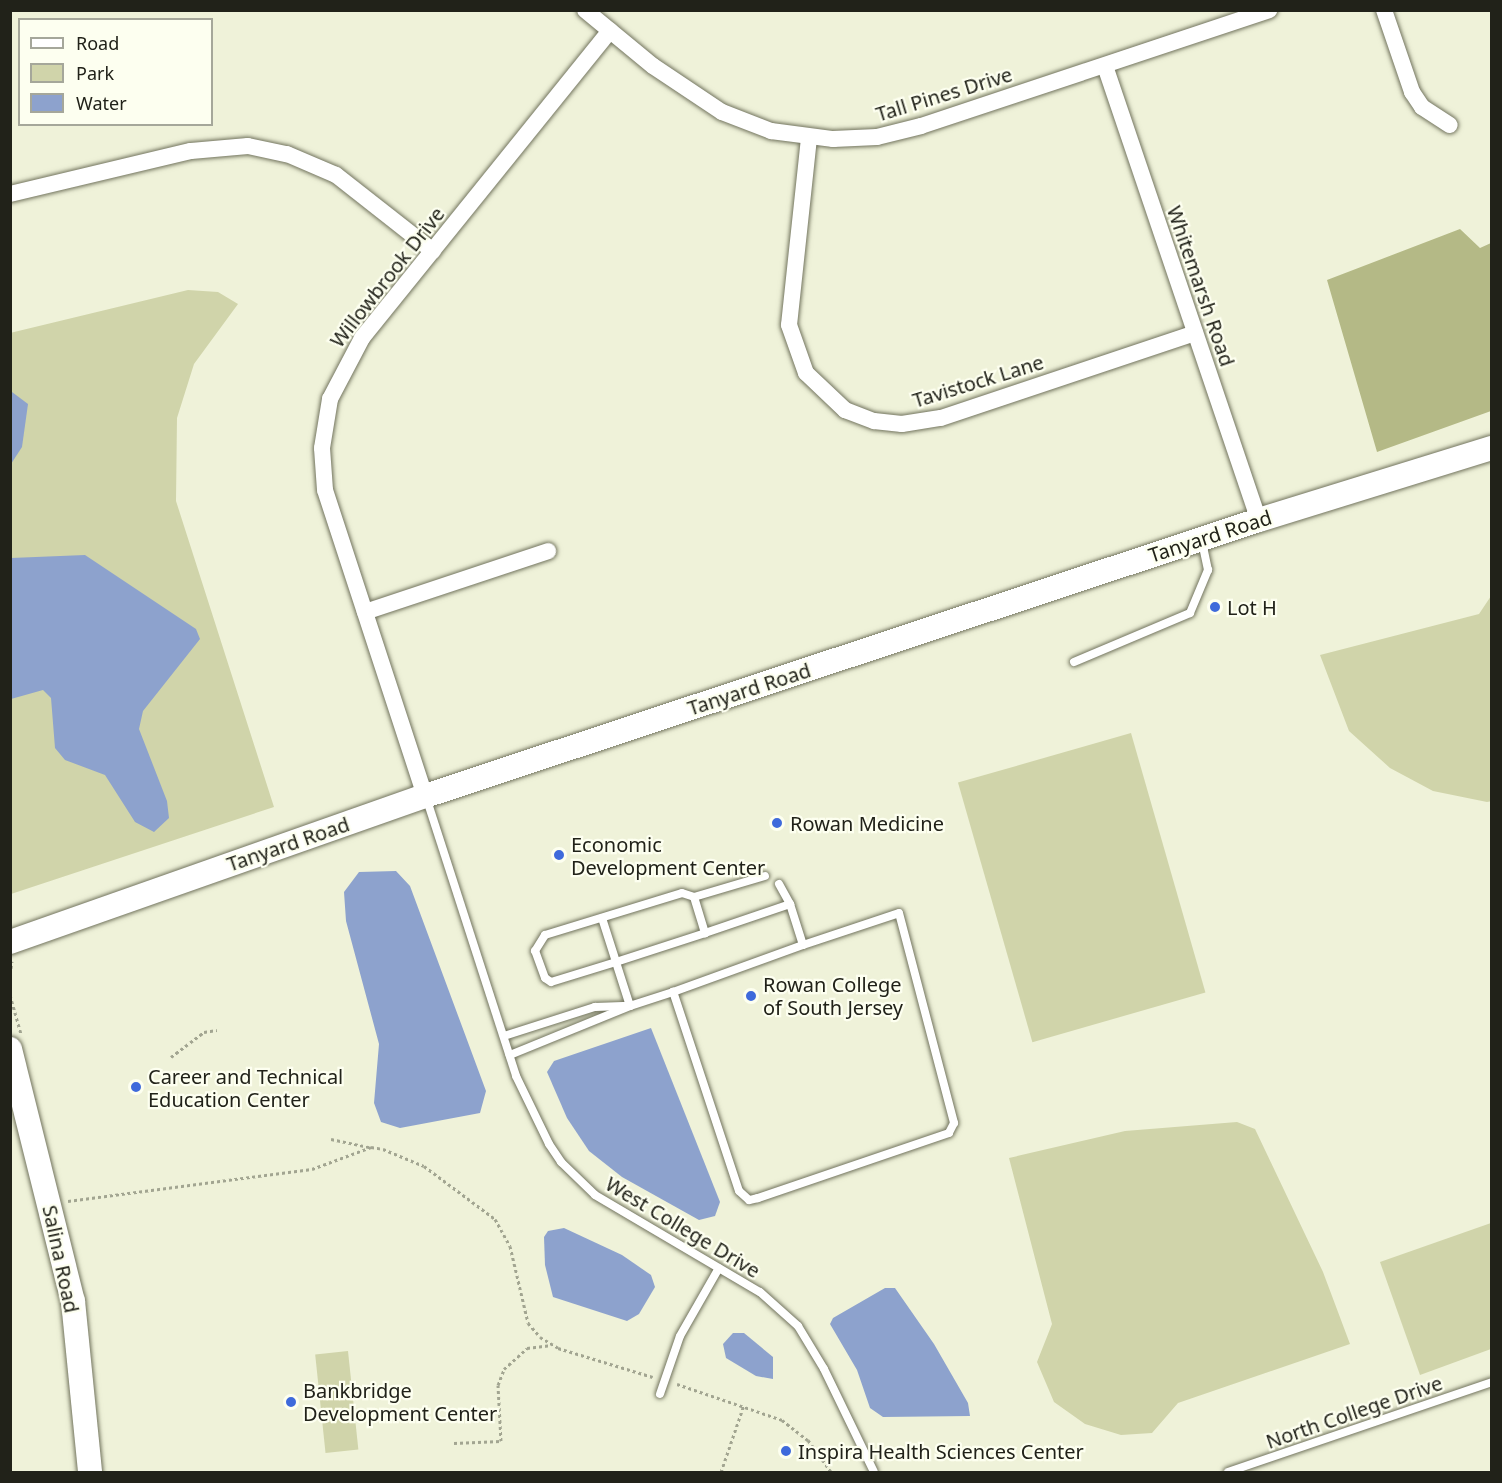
<!DOCTYPE html>
<style>
body{margin:0}
#map{position:relative;width:1502px;height:1483px;overflow:hidden;background:#eff2d9;font-family:"Noto Sans",sans-serif}
div>[style]{position:absolute}
[style*='--x']{left:calc(var(--x)*1px);top:calc(var(--y)*1px);width:calc(var(--w)*1px);rotate:calc(var(--a)*1deg)}
.green>*{inset:0;background:#d0d4aa;transform-origin:0 0}
.forest>*{inset:0;background:#b4b986}
.water>*{inset:0;background:#8da2cd}
.path>*{height:3px;margin-top:-1.5px;transform-origin:0;background:repeating-linear-gradient(90deg,#a2a591 0 3px,transparent 0 6px)}
.roads{filter:drop-shadow(0 0 2px #72745e) drop-shadow(0 0 2px #72745e)}
.lane>*{height:8px;margin:-4px;padding:0 4px;transform-origin:4px;border-radius:4px;background:#fff}
.street>*{height:16px;margin:-8px;padding:0 8px;transform-origin:8px;border-radius:8px;background:#fff}
.secondary>*{height:24px;margin:-12px;padding:0 12px;transform-origin:12px;border-radius:12px;background:#fff}
.dots>*{width:16px;height:16px;translate:-50% -50%;box-sizing:border-box;border:3px solid #fdfff0;border-radius:50%}
span{translate:-50% -50%;white-space:nowrap;text-align:center;line-height:1.15;-webkit-text-stroke:4.5px #fdfff0;paint-order:stroke}
.street-label{font-size:20px;color:#212219}
.poi-label{font-size:20px;color:#212219}
.left{translate:0 -50%;text-align:left}
.frame{position:absolute;inset:0;border:12px solid #212219;pointer-events:none}
.legend{position:absolute;left:18px;top:18px;width:195px;height:108px;box-sizing:border-box;background:#fdfff0;border:2px solid #a5a79a;margin:0;padding:8px 10px;list-style:none;font-size:18px;color:#212219}
.legend li{display:flex;align-items:center;gap:12px;height:30px}
.legend b{width:30px;border:2px solid #a5a79a}
</style>
<div id="map">
<div class="green">
<div style="clip-path:polygon(188px 290px,218px 292px,238px 304px,194px 364px,177px 418px,176px 501px,274px 807px,11px 894px,10px 333px)"></div>
<div style="clip-path:polygon(1491px 596px,1492px 801px,1487px 802px,1433px 791px,1390px 768px,1349px 731px,1320px 655px,1479px 614px)"></div>
<div style="left:1131px;top:733px;width:270px;height:180px;rotate:74deg"></div>
<div style="clip-path:polygon(1237px 1122px,1255px 1129px,1323px 1272px,1350px 1344px,1178px 1403px,1152px 1433px,1121px 1435px,1085px 1424px,1054px 1402px,1037px 1362px,1052px 1324px,1009px 1158px,1125px 1131px)"></div>
<div style="clip-path:polygon(1491px 1223px,1491px 1349px,1420px 1375px,1380px 1262px)"></div>
<div style="left:348px;top:1351px;width:99px;height:33px;rotate:84deg"></div>
</div>
<div class="forest">
<div style="clip-path:polygon(1460px 229px,1480px 248px,1491px 243px,1491px 411px,1377px 452px,1327px 280px)"></div>
</div>
<div class="water">
<div style="clip-path:polygon(12px 392px,28px 404px,22px 447px,11px 464px)"></div>
<div style="clip-path:polygon(85px 555px,196px 629px,200px 639px,143px 711px,139px 729px,167px 801px,169px 818px,154px 832px,135px 822px,105px 775px,65px 760px,55px 748px,51px 698px,43px 690px,11px 699px,11px 558px)"></div>
<div style="clip-path:polygon(396px 871px,410px 886px,486px 1091px,480px 1113px,400px 1128px,381px 1122px,374px 1103px,379px 1044px,346px 921px,344px 892px,359px 872px)"></div>
<div style="clip-path:polygon(651px 1028px,720px 1202px,715px 1216px,699px 1220px,622px 1177px,589px 1151px,567px 1118px,547px 1072px,554px 1061px)"></div>
<div style="clip-path:polygon(564px 1228px,622px 1255px,651px 1275px,655px 1287px,639px 1314px,627px 1321px,553px 1297px,545px 1265px,544px 1237px,548px 1231px)"></div>
<div style="clip-path:polygon(885px 1288px,895px 1288px,934px 1344px,968px 1403px,970px 1416px,883px 1417px,870px 1408px,857px 1370px,830px 1324px,833px 1318px)"></div>
<div style="clip-path:polygon(733px 1333px,744px 1333px,773px 1357px,773px 1379px,756px 1376px,726px 1358px,723px 1344px)"></div>
</div>
<div class="path">
<div style="--x:10;--y:974;--w:13;--a:-81"></div>
<div style="--x:10;--y:995;--w:41;--a:74.2"></div>
<div style="--x:171;--y:1057;--w:41;--a:-37.1"></div>
<div style="--x:204;--y:1032;--w:13;--a:-9"></div>
<div style="--x:331;--y:1139;--w:39;--a:12"></div>
<div style="--x:68;--y:1201;--w:246;--a:-7.5"></div>
<div style="--x:312;--y:1169;--w:63;--a:-20.4"></div>
<div style="--x:371;--y:1147;--w:12;--a:9"></div>
<div style="--x:383;--y:1149;--w:44;--a:22.5"></div>
<div style="--x:424;--y:1166;--w:89;--a:36.7"></div>
<div style="--x:495;--y:1219;--w:31;--a:61"></div>
<div style="--x:510;--y:1246;--w:79;--a:76.8"></div>
<div style="--x:528;--y:1323;--w:18;--a:49"></div>
<div style="--x:540;--y:1337;--w:21;--a:31"></div>
<div style="--x:558;--y:1348;--w:99;--a:17"></div>
<div style="--x:677;--y:1384;--w:111;--a:18.9"></div>
<div style="--x:782;--y:1420;--w:33;--a:38"></div>
<div style="--x:808;--y:1440;--w:39;--a:54"></div>
<div style="--x:454;--y:1443;--w:47;--a:-2.4"></div>
<div style="--x:501;--y:1441;--w:56;--a:-93.1"></div>
<div style="--x:498;--y:1385;--w:17;--a:-69"></div>
<div style="--x:504;--y:1369;--w:31;--a:-42"></div>
<div style="--x:527;--y:1348;--w:23;--a:-7"></div>
<div style="--x:721;--y:1472;--w:71;--a:-71.1"></div>
</div>
<div class="roads">
<div class="lane">
<div style="--x:1074;--y:662;--w:126;--a:-22.9"></div>
<div style="--x:1190;--y:613;--w:47;--a:-67.3"></div>
<div style="--x:1208;--y:570;--w:29;--a:-102"></div>
<div style="--x:426;--y:797;--w:293;--a:72.1"></div>
<div style="--x:516;--y:1076;--w:76;--a:64.1"></div>
<div style="--x:549;--y:1144;--w:22;--a:56"></div>
<div style="--x:561;--y:1162;--w:47;--a:44.1"></div>
<div style="--x:595;--y:1195;--w:191;--a:30.5"></div>
<div style="--x:760;--y:1292;--w:51;--a:41.8"></div>
<div style="--x:798;--y:1326;--w:50;--a:58.8"></div>
<div style="--x:824;--y:1369;--w:114;--a:64.1"></div>
<div style="--x:779;--y:884;--w:23;--a:61"></div>
<div style="--x:682;--y:893;--w:13;--a:18"></div>
<div style="--x:694;--y:897;--w:38;--a:73"></div>
<div style="--x:705;--y:933;--w:90;--a:-18.8"></div>
<div style="--x:790;--y:904;--w:43;--a:72.4"></div>
<div style="--x:803;--y:945;--w:101;--a:-18.4"></div>
<div style="--x:899;--y:913;--w:217;--a:75.3"></div>
<div style="--x:954;--y:1123;--w:11;--a:117"></div>
<div style="--x:949;--y:1133;--w:202;--a:161.2"></div>
<div style="--x:758;--y:1198;--w:9;--a:167"></div>
<div style="--x:749;--y:1200;--w:13;--a:-138"></div>
<div style="--x:739;--y:1191;--w:210;--a:-108.3"></div>
<div style="--x:673;--y:992;--w:45;--a:162"></div>
<div style="--x:630;--y:1006;--w:46;--a:-107.7"></div>
<div style="--x:616;--y:962;--w:68;--a:162.9"></div>
<div style="--x:551;--y:982;--w:7;--a:-146"></div>
<div style="--x:545;--y:978;--w:29;--a:-110"></div>
<div style="--x:535;--y:951;--w:19;--a:-58"></div>
<div style="--x:545;--y:935;--w:143;--a:-17"></div>
<div style="--x:694;--y:897;--w:74;--a:-16.5"></div>
<div style="--x:602;--y:918;--w:46;--a:72.3"></div>
<div style="--x:616;--y:962;--w:94;--a:-18"></div>
<div style="--x:673;--y:992;--w:138;--a:-19.9"></div>
<div style="--x:504;--y:1036;--w:96;--a:-17.7"></div>
<div style="--x:595;--y:1007;--w:35;--a:-2"></div>
<div style="--x:630;--y:1006;--w:130;--a:157.8"></div>
<div style="--x:660;--y:1394;--w:61;--a:-71"></div>
<div style="--x:680;--y:1336;--w:78;--a:-60.2"></div>
<div style="--x:1228;--y:1472;--w:279;--a:-18.8"></div>
</div>
<div class="street">
<div style="--x:585;--y:10;--w:88;--a:39.5"></div>
<div style="--x:653;--y:66;--w:83;--a:33.7"></div>
<div style="--x:722;--y:112;--w:53;--a:21.2"></div>
<div style="--x:771;--y:131;--w:63;--a:7.4"></div>
<div style="--x:833;--y:139;--w:44;--a:-2.6"></div>
<div style="--x:877;--y:137;--w:45;--a:-14"></div>
<div style="--x:921;--y:126;--w:367;--a:-18.4"></div>
<div style="--x:1384;--y:10;--w:87;--a:71.1"></div>
<div style="--x:1412;--y:92;--w:18;--a:56"></div>
<div style="--x:1422;--y:107;--w:33;--a:33"></div>
<div style="--x:1105;--y:66;--w:479;--a:71.3"></div>
<div style="--x:809;--y:138;--w:188;--a:96.1"></div>
<div style="--x:789;--y:325;--w:51;--a:70.5"></div>
<div style="--x:806;--y:373;--w:54;--a:43.5"></div>
<div style="--x:845;--y:410;--w:31;--a:21"></div>
<div style="--x:874;--y:421;--w:28;--a:6"></div>
<div style="--x:902;--y:424;--w:39;--a:-9"></div>
<div style="--x:941;--y:418;--w:268;--a:-18.5"></div>
<div style="--x:10;--y:194;--w:186;--a:-13.4"></div>
<div style="--x:191;--y:151;--w:57;--a:-5"></div>
<div style="--x:248;--y:146;--w:40;--a:12"></div>
<div style="--x:287;--y:154;--w:53;--a:23.2"></div>
<div style="--x:336;--y:175;--w:123;--a:38.1"></div>
<div style="--x:365;--y:612;--w:193;--a:-18.4"></div>
<div style="--x:425;--y:796;--w:322;--a:-108.1"></div>
<div style="--x:325;--y:490;--w:42;--a:-94.1"></div>
<div style="--x:322;--y:448;--w:50;--a:-80.7"></div>
<div style="--x:330;--y:399;--w:69;--a:-62.3"></div>
<div style="--x:362;--y:338;--w:395;--a:-51.1"></div>
</div>
<div class="secondary">
<div style="--x:10;--y:942;--w:440;--a:-19.4"></div>
<div style="--x:425;--y:796;--w:878;--a:-18.31"></div>
<div style="--x:1259;--y:520;--w:244;--a:-17.2"></div>
<div style="--x:10;--y:1049;--w:260;--a:76"></div>
<div style="--x:73;--y:1301;--w:172;--a:84.3"></div>
</div>
</div>
<div class="dots">
<div style="left:1215px;top:607px;background:#3e6adb"></div>
<div style="left:777px;top:823px;background:#3e6adb"></div>
<div style="left:559px;top:855px;background:#3e6adb"></div>
<div style="left:751px;top:996px;background:#3e6adb"></div>
<div style="left:136px;top:1087px;background:#3e6adb"></div>
<div style="left:291px;top:1402px;background:#3e6adb"></div>
<div style="left:786px;top:1451px;background:#3e6adb"></div>
</div>
<div class="street-label">
<span style="left:944px;top:94px;rotate:-17deg">Tall Pines Drive</span>
<span style="left:387px;top:277px;rotate:-52deg">Willowbrook Drive</span>
<span style="left:1201px;top:286px;rotate:71deg">Whitemarsh Road</span>
<span style="left:978px;top:381px;rotate:-17deg">Tavistock Lane</span>
<span style="left:1210px;top:536px;rotate:-18deg">Tanyard Road</span>
<span style="left:749px;top:689px;rotate:-18deg">Tanyard Road</span>
<span style="left:288px;top:844px;rotate:-19deg">Tanyard Road</span>
<span style="left:683px;top:1227px;rotate:31deg">West College Drive</span>
<span style="left:61px;top:1259px;rotate:78deg">Salina Road</span>
<span style="left:1354px;top:1412px;rotate:-19deg">North College Drive</span>
</div>
<div class="poi-label">
<span class="left" style="left:1227px;top:607px">Lot H</span>
<span class="left" style="left:790px;top:823px">Rowan Medicine</span>
<span class="left" style="left:571px;top:856px">Economic<br>Development Center</span>
<span class="left" style="left:763px;top:996px">Rowan College<br>of South Jersey</span>
<span class="left" style="left:148px;top:1088px">Career and Technical<br>Education Center</span>
<span class="left" style="left:303px;top:1402px">Bankbridge<br>Development Center</span>
<span class="left" style="left:798px;top:1451px">Inspira Health Sciences Center</span>
</div>
<div class="frame"></div>
<ul class="legend">
<li><b style="height:8px;background:#fff"></b>Road</li>
<li><b style="height:16px;background:#d0d4aa"></b>Park</li>
<li><b style="height:16px;background:#8da2cd"></b>Water</li>
</ul>
</div>
